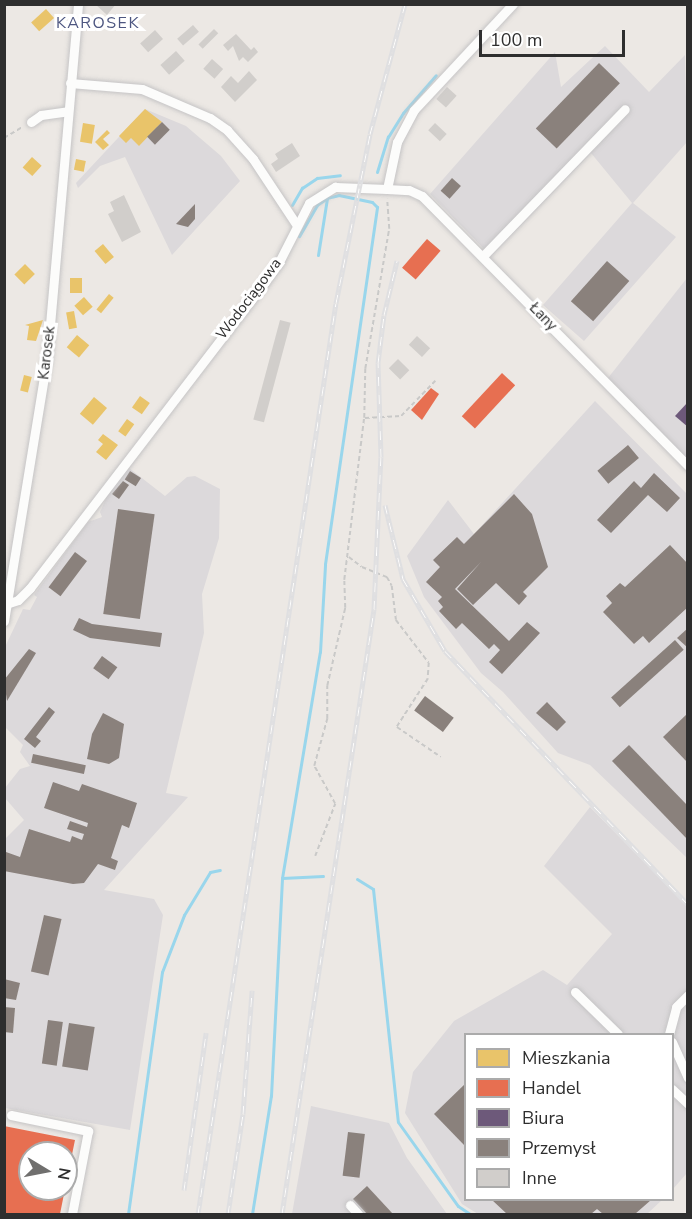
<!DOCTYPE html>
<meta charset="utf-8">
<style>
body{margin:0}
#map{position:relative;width:692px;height:1219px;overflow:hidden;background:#ece8e4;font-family:"Nunito Sans",sans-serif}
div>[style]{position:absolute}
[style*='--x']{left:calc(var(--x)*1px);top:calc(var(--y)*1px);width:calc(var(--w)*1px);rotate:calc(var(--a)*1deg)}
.industrial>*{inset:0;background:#dcd9db}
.homes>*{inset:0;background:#e9c46a;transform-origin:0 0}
.shops>*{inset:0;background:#e76f51;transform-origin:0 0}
.offices>*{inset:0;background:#6d597a}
.industry>*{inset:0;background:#8a817c;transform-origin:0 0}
.stream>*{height:3px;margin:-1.5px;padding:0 1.5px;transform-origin:1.5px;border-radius:1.5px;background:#99d6ec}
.building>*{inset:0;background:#d1cecb;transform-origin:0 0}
.path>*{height:1.5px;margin-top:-0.75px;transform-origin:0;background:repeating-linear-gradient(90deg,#c9c9c8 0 4.5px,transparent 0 7.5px)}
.roads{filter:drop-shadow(0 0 2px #c5c4c5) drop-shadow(0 0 2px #c5c4c5)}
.minor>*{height:9px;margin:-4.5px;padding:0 4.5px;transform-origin:4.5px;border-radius:4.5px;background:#fcfcfb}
.rail>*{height:5px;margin-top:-2.5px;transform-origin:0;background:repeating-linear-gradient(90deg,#fff 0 9px,#dfdfe1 0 18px);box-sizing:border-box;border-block:2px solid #dfdfe1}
span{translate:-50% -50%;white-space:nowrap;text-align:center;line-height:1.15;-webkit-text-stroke:6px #fff;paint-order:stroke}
.street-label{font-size:15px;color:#2e2e2e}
.neighbourhood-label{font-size:16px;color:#4d5680;letter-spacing:1.5px}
.frame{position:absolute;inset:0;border:6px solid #2e2e2e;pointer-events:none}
.legend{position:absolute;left:464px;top:1033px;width:210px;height:168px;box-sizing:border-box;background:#fff;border:2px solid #ababab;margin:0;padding:8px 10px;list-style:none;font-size:18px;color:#2e2e2e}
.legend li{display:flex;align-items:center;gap:12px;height:30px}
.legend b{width:30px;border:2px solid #ababab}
.north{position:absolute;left:18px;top:1141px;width:60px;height:60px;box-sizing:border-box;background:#fff;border:2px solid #ababab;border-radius:50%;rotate:100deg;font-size:16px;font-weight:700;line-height:24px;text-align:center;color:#2e2e2e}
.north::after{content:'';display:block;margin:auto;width:21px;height:27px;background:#706f6e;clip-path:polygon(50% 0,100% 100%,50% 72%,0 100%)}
.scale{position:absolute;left:479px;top:30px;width:146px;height:27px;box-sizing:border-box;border:3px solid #2e2e2e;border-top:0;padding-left:8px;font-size:18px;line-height:21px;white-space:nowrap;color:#2e2e2e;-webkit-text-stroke:4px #fff;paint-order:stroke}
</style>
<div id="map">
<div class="industrial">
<div style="clip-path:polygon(605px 46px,649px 92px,685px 55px,687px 142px,633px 203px,676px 237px,584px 341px,543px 305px,632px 203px,591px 153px,491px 256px,430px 194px,555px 52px,561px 87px)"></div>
<div style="clip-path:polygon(145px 109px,186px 126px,221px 156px,240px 181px,172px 255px,125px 157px,100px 166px,78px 188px,76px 183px)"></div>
<div style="clip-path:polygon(687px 278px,687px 460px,608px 378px)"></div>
<div style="clip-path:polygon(595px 401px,687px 494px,687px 858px,590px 765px,558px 753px,503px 692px,481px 673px,424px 597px,407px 556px,448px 500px,474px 534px)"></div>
<div style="clip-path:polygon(129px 468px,165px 496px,187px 477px,195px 476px,220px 489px,219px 538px,202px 594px,204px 633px,166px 793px,188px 797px,104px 890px,154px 899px,163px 915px,130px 1130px,5px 1108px,4px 840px,24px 820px,5px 798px,5px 788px,20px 769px,30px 766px,20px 752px,23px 745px,5px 727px,5px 647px,23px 609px,30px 610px,37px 597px,34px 595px,88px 522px,102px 517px,100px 512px,107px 496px)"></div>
<div style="clip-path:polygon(590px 807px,687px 906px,687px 1173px,673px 1189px,672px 1034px,466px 1034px,466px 1200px,662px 1200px,647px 1214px,478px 1214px,462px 1204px,405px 1113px,413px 1072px,454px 1021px,543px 970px,567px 985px,612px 934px,544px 866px)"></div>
<div style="clip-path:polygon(311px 1106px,389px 1123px,407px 1158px,447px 1214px,292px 1214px)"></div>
</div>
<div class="homes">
<div style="left:46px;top:9px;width:12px;height:20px;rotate:48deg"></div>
<div style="clip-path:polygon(145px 109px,162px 122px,139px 146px,131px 138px,126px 143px,119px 136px)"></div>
<div style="left:83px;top:123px;width:12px;height:19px;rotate:9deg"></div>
<div style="clip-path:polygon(107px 130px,110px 133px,103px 139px,109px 145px,103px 150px,95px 142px)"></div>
<div style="left:32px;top:157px;width:13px;height:14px;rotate:42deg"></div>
<div style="left:76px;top:159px;width:10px;height:11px;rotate:11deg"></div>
<div style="left:103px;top:244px;width:17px;height:11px;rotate:50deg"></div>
<div style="left:25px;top:264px;width:14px;height:15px;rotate:45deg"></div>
<div style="left:70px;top:278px;width:12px;height:15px"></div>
<div style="left:109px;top:294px;width:6px;height:20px;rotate:39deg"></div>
<div style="left:84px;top:297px;width:13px;height:13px;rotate:48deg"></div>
<div style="left:74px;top:311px;width:17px;height:8px;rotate:80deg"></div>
<div style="clip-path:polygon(43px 320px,36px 341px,27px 340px,29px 326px,25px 325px)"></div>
<div style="left:77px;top:335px;width:16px;height:16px;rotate:40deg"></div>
<div style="left:24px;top:375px;width:8px;height:16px;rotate:14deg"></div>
<div style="left:140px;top:396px;width:12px;height:14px;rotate:35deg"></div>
<div style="left:94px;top:397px;width:17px;height:22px;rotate:40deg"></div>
<div style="left:127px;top:419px;width:9px;height:15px;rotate:36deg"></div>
<div style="clip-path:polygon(103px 434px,118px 445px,106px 460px,96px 452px,103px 444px,98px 440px)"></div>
</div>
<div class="shops">
<div style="left:427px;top:239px;width:18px;height:38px;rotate:41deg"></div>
<div style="left:502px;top:373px;width:18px;height:59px;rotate:43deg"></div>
<div style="clip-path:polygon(431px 388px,439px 394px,422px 420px,411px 410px)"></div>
<div style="clip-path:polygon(4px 1126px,75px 1140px,67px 1179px,66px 1153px,30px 1153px,30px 1189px,65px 1189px,60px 1214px,4px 1214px)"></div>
</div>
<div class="offices">
<div style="clip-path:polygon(688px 402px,688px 427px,675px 416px)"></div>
</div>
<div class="industry">
<div style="left:599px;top:63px;width:29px;height:91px;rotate:44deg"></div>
<div style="left:162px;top:122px;width:11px;height:21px;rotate:45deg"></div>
<div style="left:452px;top:178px;width:12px;height:17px;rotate:42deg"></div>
<div style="clip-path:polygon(195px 204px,195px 219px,188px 227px,176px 224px)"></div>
<div style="left:607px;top:261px;width:30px;height:54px;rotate:42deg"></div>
<div style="left:628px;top:445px;width:17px;height:40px;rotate:50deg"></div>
<div style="left:130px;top:471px;width:13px;height:10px;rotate:32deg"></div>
<div style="clip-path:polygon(654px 473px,680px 498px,667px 512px,648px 495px,611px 533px,597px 520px,634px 481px,641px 488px)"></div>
<div style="clip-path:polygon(123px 481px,129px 485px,119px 499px,112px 494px)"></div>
<div style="clip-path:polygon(514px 494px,532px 514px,548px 567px,523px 592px,527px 596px,519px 605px,496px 583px,473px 605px,457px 589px,481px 562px,455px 589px,509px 641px,527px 622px,540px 633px,502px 674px,489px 662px,500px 650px,494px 644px,489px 649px,462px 623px,456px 629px,439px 611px,443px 607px,438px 601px,442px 597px,426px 582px,440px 567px,433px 560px,457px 537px,464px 544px)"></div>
<div style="left:118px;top:509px;width:37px;height:106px;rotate:8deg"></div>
<div style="clip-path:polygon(670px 545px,688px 564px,688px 607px,649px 643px,643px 636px,634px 644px,603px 612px,612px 603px,606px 596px,620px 583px,625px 587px)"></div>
<div style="left:75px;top:552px;width:15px;height:44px;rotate:37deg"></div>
<div style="clip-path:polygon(79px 618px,92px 624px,162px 633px,160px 647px,90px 638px,73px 630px)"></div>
<div style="clip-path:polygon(688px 628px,688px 648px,677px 638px)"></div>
<div style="left:675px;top:640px;width:13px;height:86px;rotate:48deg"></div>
<div style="clip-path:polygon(29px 649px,36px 653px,7px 701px,4px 680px)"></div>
<div style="left:102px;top:656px;width:19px;height:15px;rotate:36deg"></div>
<div style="left:425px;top:696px;width:36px;height:18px;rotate:37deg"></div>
<div style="clip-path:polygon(547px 702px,566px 722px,557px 731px,536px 713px)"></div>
<div style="clip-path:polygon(49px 707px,55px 712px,36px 737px,41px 741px,35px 748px,24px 739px)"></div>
<div style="clip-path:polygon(103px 713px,124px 724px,119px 758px,109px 764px,87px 759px,92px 734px)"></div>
<div style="clip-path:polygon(688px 713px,688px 763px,663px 737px)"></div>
<div style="clip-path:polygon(629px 745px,688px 806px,688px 840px,612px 761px)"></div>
<div style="left:33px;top:754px;width:54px;height:9px;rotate:12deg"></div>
<div style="clip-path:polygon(53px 782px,79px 791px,82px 784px,137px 803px,129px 828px,122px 825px,111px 858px,118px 861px,115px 870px,98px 864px,84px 883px,73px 884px,4px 871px,6px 852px,20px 857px,29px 829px,70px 842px,72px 836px,82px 840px,84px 834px,67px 829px,70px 821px,87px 827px,88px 823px,44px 808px)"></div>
<div style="left:44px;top:915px;width:18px;height:58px;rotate:13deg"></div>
<div style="clip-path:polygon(4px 979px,20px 983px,16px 1000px,4px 998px)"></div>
<div style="clip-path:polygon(4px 1007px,15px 1008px,13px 1033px,4px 1032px)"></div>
<div style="left:48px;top:1020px;width:15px;height:44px;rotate:8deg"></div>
<div style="left:69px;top:1023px;width:26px;height:44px;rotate:9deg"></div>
<div style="clip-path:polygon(466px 1083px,466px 1147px,434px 1114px)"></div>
<div style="left:348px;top:1132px;width:17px;height:44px;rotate:7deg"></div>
<div style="clip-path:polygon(367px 1186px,393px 1214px,367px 1214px,353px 1199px)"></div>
<div style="clip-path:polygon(492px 1200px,651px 1200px,635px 1214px,603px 1214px,597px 1209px,591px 1214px,507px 1214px)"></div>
</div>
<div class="stream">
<div style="--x:377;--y:172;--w:37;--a:-73"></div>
<div style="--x:388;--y:137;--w:28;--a:-58"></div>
<div style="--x:403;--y:113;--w:50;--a:-49"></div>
<div style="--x:292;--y:205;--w:20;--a:-60"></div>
<div style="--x:302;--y:188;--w:18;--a:-34"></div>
<div style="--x:317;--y:178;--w:23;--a:-7"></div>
<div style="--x:318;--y:255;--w:58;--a:-81"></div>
<div style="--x:282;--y:878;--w:41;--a:-2.8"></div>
<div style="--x:357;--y:879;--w:19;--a:32"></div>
<div style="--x:373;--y:889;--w:234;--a:83.9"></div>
<div style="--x:398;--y:1122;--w:103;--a:54.5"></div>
<div style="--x:458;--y:1206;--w:14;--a:34"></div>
<div style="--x:128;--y:1214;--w:244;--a:-82"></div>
<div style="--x:162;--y:972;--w:61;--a:-68.9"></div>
<div style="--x:184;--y:915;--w:50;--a:-58.8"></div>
<div style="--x:210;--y:872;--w:10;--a:-11"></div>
<div style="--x:252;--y:1214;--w:120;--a:-80.9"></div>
<div style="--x:271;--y:1096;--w:218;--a:-87.1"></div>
<div style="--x:282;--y:878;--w:229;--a:-80.5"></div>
<div style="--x:320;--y:652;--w:88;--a:-86.7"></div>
<div style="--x:325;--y:564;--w:361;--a:-81.7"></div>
<div style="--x:377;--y:207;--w:7;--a:-135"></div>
<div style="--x:372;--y:202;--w:34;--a:-168"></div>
<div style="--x:339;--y:195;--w:12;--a:166"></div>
<div style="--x:327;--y:198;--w:12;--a:145"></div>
<div style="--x:317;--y:205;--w:36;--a:120"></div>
</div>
<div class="building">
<div style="clip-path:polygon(95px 4px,116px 4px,107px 15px)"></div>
<div style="left:193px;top:25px;width:9px;height:21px;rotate:49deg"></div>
<div style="left:214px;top:29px;width:6px;height:22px;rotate:45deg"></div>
<div style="left:155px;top:30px;width:12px;height:20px;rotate:48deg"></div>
<div style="clip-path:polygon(236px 34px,251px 50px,254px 47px,258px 52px,248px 62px,243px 57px,239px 61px,233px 46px,228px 51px,223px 45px)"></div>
<div style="left:176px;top:51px;width:13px;height:21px;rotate:48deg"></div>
<div style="left:212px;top:59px;width:15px;height:13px;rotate:42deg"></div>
<div style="clip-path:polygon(249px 71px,257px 80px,235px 102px,221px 87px,231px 76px,238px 83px)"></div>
<div style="left:447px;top:87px;width:13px;height:16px;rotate:42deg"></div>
<div style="left:435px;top:123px;width:16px;height:10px;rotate:43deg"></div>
<div style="clip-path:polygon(292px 143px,300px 156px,276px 172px,271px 164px,278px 159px,275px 154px)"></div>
<div style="clip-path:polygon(124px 195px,141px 232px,122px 242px,108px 214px,114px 211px,110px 202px)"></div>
<div style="left:280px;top:320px;width:11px;height:103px;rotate:15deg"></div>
<div style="left:417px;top:336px;width:18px;height:12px;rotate:43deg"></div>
<div style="left:398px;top:359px;width:16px;height:13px;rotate:45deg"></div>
</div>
<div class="path">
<div style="--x:4;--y:138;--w:21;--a:-31"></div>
<div style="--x:365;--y:418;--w:36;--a:-3"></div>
<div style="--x:401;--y:416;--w:49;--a:-45.8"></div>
<div style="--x:349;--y:557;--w:16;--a:38"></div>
<div style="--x:362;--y:567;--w:27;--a:22"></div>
<div style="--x:387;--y:577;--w:10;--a:61"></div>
<div style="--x:392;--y:586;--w:34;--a:83"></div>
<div style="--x:396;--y:620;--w:54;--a:52.5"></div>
<div style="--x:429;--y:663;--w:16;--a:94"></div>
<div style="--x:428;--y:679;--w:57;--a:122.9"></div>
<div style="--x:397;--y:727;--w:53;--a:34.3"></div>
<div style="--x:315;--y:856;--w:56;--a:-69"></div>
<div style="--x:335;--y:804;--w:43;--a:-118.9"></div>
<div style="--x:314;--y:766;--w:49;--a:-74.5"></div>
<div style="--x:327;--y:719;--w:33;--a:-90"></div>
<div style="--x:327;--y:686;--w:80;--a:-77"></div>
<div style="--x:345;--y:608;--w:28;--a:-92"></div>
<div style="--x:344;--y:580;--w:163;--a:-83"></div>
<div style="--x:364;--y:418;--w:49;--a:-88.8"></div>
<div style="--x:365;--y:369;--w:142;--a:-80.3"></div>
<div style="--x:389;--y:229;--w:30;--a:-94"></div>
</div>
<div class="roads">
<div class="minor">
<div style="--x:70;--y:83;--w:72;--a:4.8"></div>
<div style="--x:142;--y:89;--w:74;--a:23.1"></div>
<div style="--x:210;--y:118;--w:21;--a:35"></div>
<div style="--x:227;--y:130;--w:39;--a:48"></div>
<div style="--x:253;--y:159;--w:78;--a:56.5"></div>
<div style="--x:31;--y:122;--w:12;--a:-35"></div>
<div style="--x:41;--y:115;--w:27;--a:-8"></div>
<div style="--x:387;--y:189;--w:22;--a:3"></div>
<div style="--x:409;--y:190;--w:14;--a:25"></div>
<div style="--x:422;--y:196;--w:379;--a:45.4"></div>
<div style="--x:483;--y:256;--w:204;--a:-46"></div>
<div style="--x:9;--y:603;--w:9;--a:-18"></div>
<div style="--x:18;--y:600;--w:17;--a:-45"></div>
<div style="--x:30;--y:588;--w:384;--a:-52.5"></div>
<div style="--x:264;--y:283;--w:26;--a:-54"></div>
<div style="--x:279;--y:262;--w:66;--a:-63"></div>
<div style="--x:309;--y:203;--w:31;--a:-32"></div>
<div style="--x:335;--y:187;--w:52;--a:2.2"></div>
<div style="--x:387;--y:189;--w:48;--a:-78"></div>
<div style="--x:397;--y:142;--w:36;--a:-62"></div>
<div style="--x:414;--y:110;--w:145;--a:-47"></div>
<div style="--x:4;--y:621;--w:266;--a:-80.7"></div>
<div style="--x:47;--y:359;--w:356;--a:-85"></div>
<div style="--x:575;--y:992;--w:60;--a:44.3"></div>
<div style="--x:669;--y:1034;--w:28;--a:-75"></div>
<div style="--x:676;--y:1007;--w:17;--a:-45"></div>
<div style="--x:672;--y:1042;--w:39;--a:66"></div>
<div style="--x:672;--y:1089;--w:22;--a:43"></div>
<div style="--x:11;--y:1115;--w:79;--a:11.7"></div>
<div style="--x:88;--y:1131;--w:85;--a:100.9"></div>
<div style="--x:350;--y:1205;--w:12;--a:48"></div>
</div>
</div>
<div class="rail">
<div style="--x:385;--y:505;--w:76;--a:76.3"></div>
<div style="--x:403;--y:579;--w:83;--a:59.7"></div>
<div style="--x:445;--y:651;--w:351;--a:46.2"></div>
<div style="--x:184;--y:1190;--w:159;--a:-82"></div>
<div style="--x:198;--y:1214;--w:921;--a:-81.39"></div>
<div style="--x:336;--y:303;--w:172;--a:-78.6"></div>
<div style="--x:370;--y:134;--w:135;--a:-74.9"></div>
<div style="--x:228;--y:1214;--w:101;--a:-81.5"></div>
<div style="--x:243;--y:1114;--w:124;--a:-85.8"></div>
<div style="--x:282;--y:1214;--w:612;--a:-81.35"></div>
<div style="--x:374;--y:609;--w:152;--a:-87.4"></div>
<div style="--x:381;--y:457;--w:94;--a:-91.8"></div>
<div style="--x:378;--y:363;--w:48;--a:-82.9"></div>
<div style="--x:384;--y:315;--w:56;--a:-76.5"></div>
</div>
<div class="street-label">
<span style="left:249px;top:299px;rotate:-53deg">Wodociągowa</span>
<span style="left:543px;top:317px;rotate:46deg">Łany</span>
<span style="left:47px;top:353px;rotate:-83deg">Karosek</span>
</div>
<div class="neighbourhood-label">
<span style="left:98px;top:23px">KAROSEK</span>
</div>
<div class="frame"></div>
<ul class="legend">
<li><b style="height:16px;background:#e9c46a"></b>Mieszkania</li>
<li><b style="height:16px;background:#e76f51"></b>Handel</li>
<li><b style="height:16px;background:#6d597a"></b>Biura</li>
<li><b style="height:16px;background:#8a817c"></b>Przemysł</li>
<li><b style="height:16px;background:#d1cecb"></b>Inne</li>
</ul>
<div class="north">N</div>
<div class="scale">100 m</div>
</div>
